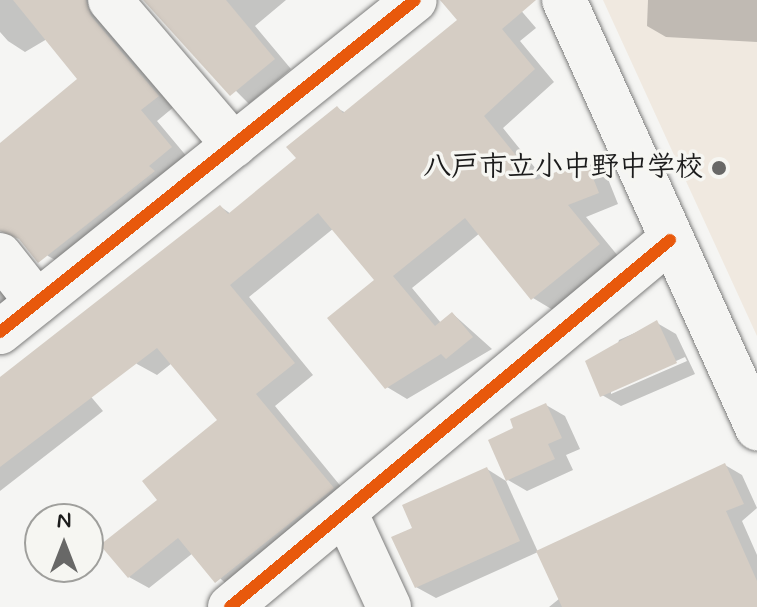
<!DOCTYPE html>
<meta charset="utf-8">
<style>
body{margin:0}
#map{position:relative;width:757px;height:607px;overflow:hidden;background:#f5f5f3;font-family:Mynerve,"Klee One",sans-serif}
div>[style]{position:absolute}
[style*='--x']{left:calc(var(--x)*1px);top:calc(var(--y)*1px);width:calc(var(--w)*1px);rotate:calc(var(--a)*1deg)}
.built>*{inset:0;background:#f0e9e0}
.shadow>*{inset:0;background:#0003}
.building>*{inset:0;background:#d5cdc4}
.roads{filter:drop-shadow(0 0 2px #7e7e7d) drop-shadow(0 0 2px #7e7e7d)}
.minor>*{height:44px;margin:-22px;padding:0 22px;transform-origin:22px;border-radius:22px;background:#f5f5f3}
.cycleway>*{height:12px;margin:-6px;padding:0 6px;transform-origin:6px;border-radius:6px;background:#e8590c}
.dots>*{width:22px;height:22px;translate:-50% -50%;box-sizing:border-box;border:4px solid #f6f6f2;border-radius:50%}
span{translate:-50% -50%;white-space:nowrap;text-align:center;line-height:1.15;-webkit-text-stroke:7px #f6f6f2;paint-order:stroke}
.poi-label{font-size:28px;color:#1c1c1c;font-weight:700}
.right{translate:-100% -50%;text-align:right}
.north{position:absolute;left:24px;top:503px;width:80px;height:80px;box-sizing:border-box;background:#f6f6f2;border:2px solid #9f9f9c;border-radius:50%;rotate:0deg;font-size:22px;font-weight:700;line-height:32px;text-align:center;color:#1c1c1c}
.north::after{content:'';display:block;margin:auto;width:28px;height:36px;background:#686867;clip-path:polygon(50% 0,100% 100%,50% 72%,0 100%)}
</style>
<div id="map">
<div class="built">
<div style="clip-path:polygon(603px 0,757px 0,757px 336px)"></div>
</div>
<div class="shadow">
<div style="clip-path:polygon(0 0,108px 0,175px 106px,157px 121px,188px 158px,66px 266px,48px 256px,0 198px,0 145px,80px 79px,47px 39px,25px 52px,8px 41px,0 32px)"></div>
<div style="clip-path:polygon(146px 0,286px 0,255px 26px,291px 69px,249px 104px)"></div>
<div style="clip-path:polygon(469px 0,512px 0,536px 28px,520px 41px,554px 82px,503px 128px,544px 179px,586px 162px,606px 174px,618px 204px,586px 217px,618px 256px,553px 310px,533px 298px,480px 233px,412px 288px,441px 323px,453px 314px,492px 349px,407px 399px,387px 387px,377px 280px,334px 228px,249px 297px,313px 375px,275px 406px,352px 500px,236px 593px,193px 553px,149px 588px,129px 577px,160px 500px,220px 420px,172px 363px,157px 375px,137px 364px,92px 309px,221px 207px,231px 214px,299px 159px,337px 108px,346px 113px,460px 20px)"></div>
<div style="clip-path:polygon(648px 0,757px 0,757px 42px,666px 37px,647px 26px)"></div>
<div style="clip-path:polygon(0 290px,16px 308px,0 321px)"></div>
<div style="clip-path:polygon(evenodd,657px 323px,676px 334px,695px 374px,621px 406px,602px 395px,619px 340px,657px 323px,685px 357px,687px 361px,611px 394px,611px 390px,685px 357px)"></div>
<div style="clip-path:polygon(60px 360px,103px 411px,0 491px,0 386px)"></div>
<div style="clip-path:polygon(546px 405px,565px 416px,580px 449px,566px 455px,573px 470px,527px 491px,508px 480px,516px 429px)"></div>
<div style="clip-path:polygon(725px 465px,742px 475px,757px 508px,742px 521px,757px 555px,757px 607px,549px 607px)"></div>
<div style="clip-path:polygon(487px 469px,506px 481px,538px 552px,436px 598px,416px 587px)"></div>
</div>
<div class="building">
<div style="clip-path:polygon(13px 0,86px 0,91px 16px,159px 96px,141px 110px,172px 147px,149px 166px,155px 171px,38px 263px,19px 239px,0 231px,0 143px,77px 79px)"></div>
<div style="clip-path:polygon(143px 0,226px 0,275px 59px,230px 96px)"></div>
<div style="clip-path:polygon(440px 0,536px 0,502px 29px,535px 69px,484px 116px,536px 180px,586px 160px,599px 193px,568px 205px,600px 244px,531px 300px,465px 218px,393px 276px,435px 326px,452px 312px,473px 337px,446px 359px,441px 354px,385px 389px,327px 318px,374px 280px,318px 213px,230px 285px,295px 363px,256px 394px,334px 488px,215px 583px,178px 538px,128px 578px,100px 545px,157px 500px,142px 481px,217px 420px,157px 348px,0 467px,0 377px,220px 205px,228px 214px,296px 158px,286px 147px,337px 106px,343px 113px,457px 20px)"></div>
<div style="clip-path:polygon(657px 320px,677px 363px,600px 397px,585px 361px)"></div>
<div style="clip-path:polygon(546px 403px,562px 438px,548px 444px,555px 459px,506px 481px,488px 440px,513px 428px,510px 419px)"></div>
<div style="clip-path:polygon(725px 463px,744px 504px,726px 511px,757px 581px,757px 607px,562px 607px,536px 551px)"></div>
<div style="clip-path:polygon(487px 467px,520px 541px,415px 588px,391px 537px,412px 528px,402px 505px)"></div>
</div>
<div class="roads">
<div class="minor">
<div style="--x:110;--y:0;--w:191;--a:49.5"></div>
<div style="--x:564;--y:0;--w:470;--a:65.7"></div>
<div style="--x:0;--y:255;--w:60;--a:51.8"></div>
<div style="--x:0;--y:332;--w:531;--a:-38.66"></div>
<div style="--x:347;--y:516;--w:100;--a:65.2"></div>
<div style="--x:230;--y:607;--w:573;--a:-39.83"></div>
</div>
</div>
<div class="cycleway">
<div style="--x:0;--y:332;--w:531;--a:-38.66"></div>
<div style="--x:230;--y:607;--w:573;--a:-39.83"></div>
</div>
<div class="dots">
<div style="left:719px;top:168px;background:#686867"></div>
</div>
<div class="poi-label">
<span class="right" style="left:703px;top:168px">八戸市立小中野中学校</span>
</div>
<div class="north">N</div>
</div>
